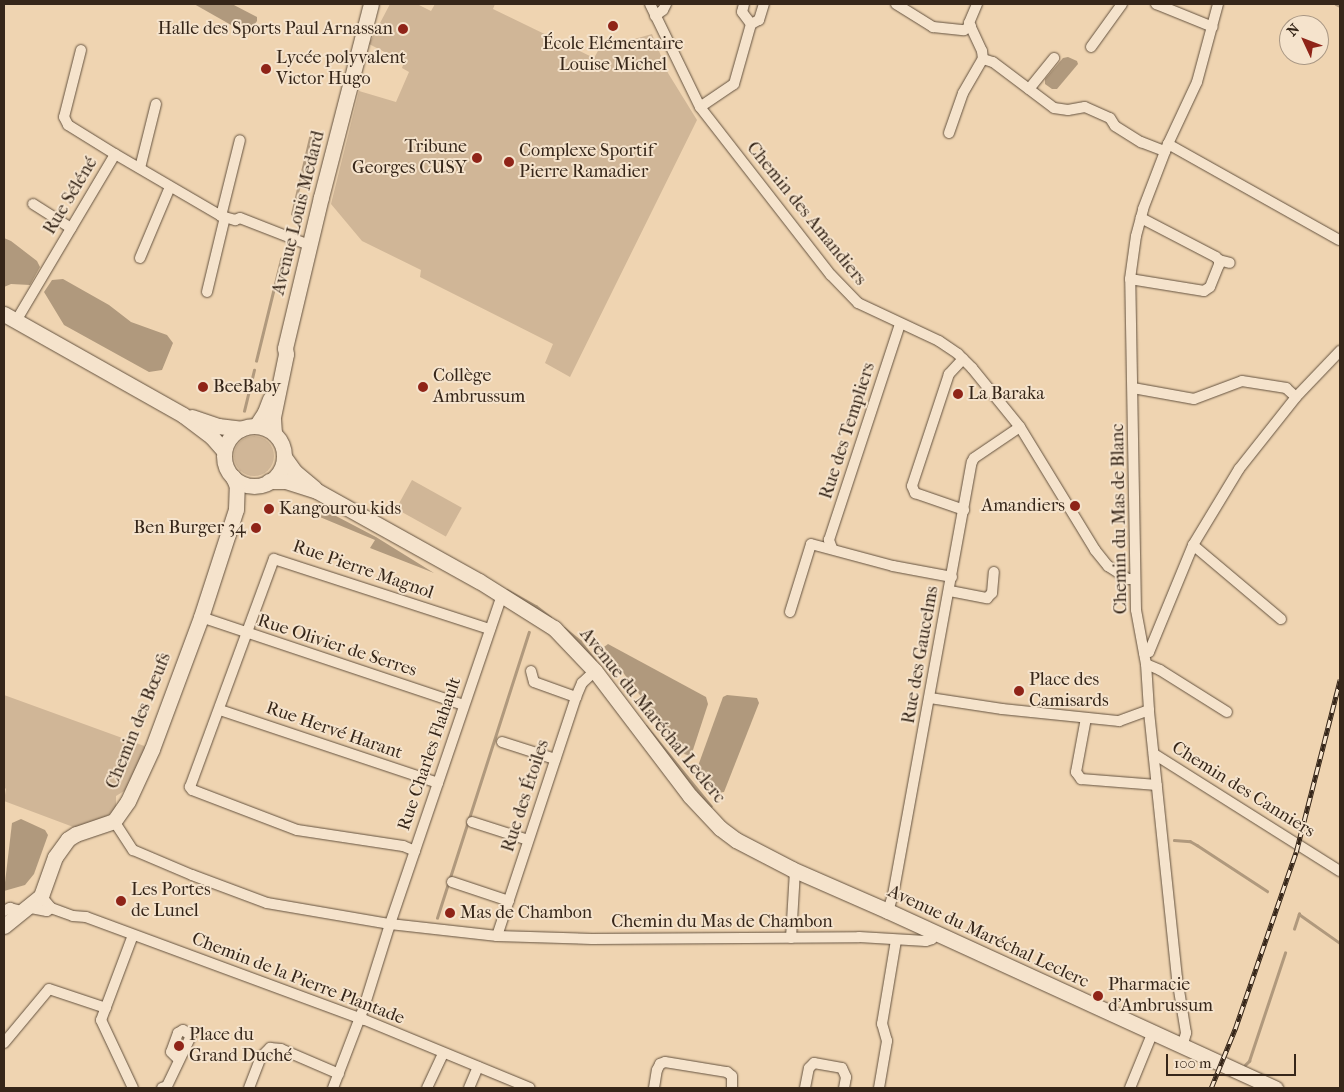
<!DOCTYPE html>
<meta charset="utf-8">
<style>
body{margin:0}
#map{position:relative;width:1344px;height:1092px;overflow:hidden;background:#efd4b1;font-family:"IM FELL French Canon",serif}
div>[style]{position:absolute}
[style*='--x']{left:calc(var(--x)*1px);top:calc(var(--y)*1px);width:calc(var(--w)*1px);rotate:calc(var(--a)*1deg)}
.green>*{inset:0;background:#d0b697;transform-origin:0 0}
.round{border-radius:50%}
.water>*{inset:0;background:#b0997d}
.stream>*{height:2.5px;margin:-1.25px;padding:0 1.25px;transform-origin:1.25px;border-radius:1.25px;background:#b0997d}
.roads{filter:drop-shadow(0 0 1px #64523f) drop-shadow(0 0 1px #64523f)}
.street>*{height:10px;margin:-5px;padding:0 5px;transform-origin:5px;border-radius:5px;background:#f5e3cc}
.secondary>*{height:15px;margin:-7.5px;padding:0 7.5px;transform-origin:7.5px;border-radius:7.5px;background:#f5e3cc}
.secondary>.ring{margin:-7.5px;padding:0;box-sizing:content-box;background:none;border:15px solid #f5e3cc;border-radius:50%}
.rail>*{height:4.5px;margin-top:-2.25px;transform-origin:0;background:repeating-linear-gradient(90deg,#f5e3cc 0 8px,#362619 0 16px);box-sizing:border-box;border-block:1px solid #362619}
.dots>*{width:14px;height:14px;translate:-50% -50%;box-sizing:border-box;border:2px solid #f5e3cc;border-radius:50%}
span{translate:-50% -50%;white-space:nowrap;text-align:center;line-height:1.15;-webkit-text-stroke:4px #f5e3cc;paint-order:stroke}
.poi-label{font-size:18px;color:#362619}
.right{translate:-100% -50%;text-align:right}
.left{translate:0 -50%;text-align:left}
.street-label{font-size:18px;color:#362619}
.frame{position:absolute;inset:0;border:5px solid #362619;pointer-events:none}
.north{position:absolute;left:1279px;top:15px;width:50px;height:50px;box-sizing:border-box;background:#f5e3cc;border:1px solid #a99784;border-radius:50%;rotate:313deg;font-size:14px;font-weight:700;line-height:20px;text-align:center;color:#362619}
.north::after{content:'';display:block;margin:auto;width:18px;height:22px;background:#8f2418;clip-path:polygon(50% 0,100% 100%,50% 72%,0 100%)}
.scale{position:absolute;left:1166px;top:1054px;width:130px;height:22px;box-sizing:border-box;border:2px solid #362619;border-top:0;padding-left:6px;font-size:15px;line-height:18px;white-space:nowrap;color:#362619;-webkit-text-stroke:4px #f5e3cc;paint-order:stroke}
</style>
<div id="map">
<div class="green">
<div style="clip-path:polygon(390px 4px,417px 4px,431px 11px,435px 4px,495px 4px,493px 9px,594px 58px,599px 49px,652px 34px,668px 73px,697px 120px,570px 377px,545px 363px,553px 344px,420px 277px,421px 270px,362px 241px,331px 204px,359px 91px,396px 102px,409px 72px,402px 68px,404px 62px,369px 44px)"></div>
<div class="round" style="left:234px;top:436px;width:40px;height:40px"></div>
<div style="left:412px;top:480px;width:57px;height:33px;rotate:29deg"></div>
<div style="clip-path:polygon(4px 695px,147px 747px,129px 788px,116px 796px,116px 809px,100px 821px,76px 828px,4px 801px,6px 789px,4px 787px)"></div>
</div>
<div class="water">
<div style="clip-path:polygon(194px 4px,232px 4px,257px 17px,257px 21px,247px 34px)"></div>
<div style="clip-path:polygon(1068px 57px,1077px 61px,1078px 64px,1057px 89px,1052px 89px,1045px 84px,1045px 79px,1063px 58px)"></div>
<div style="clip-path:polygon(4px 238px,11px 241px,37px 261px,40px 267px,30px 285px,11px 284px,4px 287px)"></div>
<div style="clip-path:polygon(63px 279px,109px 305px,131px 322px,167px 335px,173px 343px,162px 370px,149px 372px,64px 325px,44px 292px,52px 280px)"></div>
<div style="clip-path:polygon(317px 506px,376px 537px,434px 573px,370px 548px,375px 540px,315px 515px)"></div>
<div style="clip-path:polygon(608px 644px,706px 697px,708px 704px,691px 756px,684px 754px,604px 647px)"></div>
<div style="clip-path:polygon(727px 695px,757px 698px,759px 703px,724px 792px,718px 793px,699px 772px,698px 766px,723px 697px)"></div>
<div style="clip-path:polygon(21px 819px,45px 830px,48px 835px,34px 874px,25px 885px,4px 891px,12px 823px)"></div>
</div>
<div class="stream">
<div style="--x:1336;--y:4;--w:4;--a:27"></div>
<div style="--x:292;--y:214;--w:78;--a:-76.7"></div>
<div style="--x:256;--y:361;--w:105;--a:-76.2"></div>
<div style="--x:244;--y:411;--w:42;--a:-76.3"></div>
<div style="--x:507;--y:590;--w:33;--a:29"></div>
<div style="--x:536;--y:606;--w:18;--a:38"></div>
<div style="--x:564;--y:628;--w:21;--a:39"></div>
<div style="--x:580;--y:641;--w:24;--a:52"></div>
<div style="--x:646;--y:726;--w:103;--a:50.9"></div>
<div style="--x:1174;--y:840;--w:16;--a:4"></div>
<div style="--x:1190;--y:841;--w:8;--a:30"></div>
<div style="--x:1197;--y:845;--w:84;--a:33.3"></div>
<div style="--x:437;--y:918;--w:300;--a:-72.2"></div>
<div style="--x:1294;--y:929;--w:16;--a:-72"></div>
<div style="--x:1299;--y:914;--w:50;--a:35.3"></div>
<div style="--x:1245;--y:1065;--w:6;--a:-45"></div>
<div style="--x:1249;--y:1061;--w:114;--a:-71.6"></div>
</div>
<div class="roads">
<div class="street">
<div style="--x:650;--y:4;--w:114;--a:64.1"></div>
<div style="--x:700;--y:107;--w:213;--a:52.1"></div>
<div style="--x:831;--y:275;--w:39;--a:46"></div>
<div style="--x:858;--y:303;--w:89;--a:25.1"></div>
<div style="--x:939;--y:341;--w:23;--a:34"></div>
<div style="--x:958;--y:354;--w:20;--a:45"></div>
<div style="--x:972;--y:368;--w:76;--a:50.9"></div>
<div style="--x:1020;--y:427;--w:144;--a:58.6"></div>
<div style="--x:1095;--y:550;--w:21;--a:51"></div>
<div style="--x:1108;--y:566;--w:24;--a:33"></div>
<div style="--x:1128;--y:579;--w:6;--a:0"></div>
<div style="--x:744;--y:4;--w:8;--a:104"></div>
<div style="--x:742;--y:12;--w:15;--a:53"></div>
<div style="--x:896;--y:4;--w:44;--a:31.9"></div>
<div style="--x:933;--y:27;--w:31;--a:6"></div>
<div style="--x:964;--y:30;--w:8;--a:-30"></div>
<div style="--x:1156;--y:4;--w:61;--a:22"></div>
<div style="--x:655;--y:16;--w:10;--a:-37"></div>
<div style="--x:663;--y:10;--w:7;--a:-63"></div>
<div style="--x:751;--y:24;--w:9;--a:-27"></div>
<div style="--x:759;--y:20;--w:17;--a:-73"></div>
<div style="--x:1091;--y:47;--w:53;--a:-54.2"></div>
<div style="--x:81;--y:50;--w:69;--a:104.2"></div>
<div style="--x:64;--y:117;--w:9;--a:63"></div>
<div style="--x:68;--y:125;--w:55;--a:31.7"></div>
<div style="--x:983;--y:59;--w:10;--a:17"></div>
<div style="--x:993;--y:62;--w:76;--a:37"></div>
<div style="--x:1054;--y:108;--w:14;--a:8"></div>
<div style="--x:1068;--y:110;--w:17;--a:-10"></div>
<div style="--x:1085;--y:107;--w:27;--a:24"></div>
<div style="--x:1110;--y:118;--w:9;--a:58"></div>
<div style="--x:1115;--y:126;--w:31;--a:32"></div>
<div style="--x:1141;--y:142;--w:26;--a:21"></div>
<div style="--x:1029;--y:89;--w:40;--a:-51"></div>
<div style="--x:700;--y:107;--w:41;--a:-34.1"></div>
<div style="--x:734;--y:84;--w:62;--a:-74.2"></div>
<div style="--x:949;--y:133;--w:42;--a:-70.7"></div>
<div style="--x:963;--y:93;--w:39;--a:-60"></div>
<div style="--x:983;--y:59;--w:8;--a:-97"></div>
<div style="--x:982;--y:51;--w:31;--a:-115"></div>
<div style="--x:969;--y:23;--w:21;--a:-67"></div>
<div style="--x:1168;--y:144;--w:196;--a:29.3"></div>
<div style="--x:140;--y:168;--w:66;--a:-76"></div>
<div style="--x:33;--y:204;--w:45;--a:32.3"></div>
<div style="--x:221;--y:216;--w:78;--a:-76"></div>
<div style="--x:140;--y:258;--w:77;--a:-67.1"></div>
<div style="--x:1219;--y:260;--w:11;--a:15"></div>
<div style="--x:1130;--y:279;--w:75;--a:9.2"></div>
<div style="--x:1204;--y:291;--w:7;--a:-34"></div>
<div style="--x:1210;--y:287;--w:24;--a:-68"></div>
<div style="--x:1219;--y:265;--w:5;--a:-90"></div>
<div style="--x:1219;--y:260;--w:4;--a:-135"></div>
<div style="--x:1216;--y:257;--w:85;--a:-152.5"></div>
<div style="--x:207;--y:292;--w:77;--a:-76.5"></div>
<div style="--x:16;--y:321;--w:194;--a:-59.3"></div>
<div style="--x:115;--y:154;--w:123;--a:30.3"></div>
<div style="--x:221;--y:216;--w:15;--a:16"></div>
<div style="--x:235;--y:220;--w:5;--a:-22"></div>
<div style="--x:240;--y:218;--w:69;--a:21.3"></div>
<div style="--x:963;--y:359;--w:21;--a:133"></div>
<div style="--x:949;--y:374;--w:118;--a:108.3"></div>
<div style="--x:912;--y:486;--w:8;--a:67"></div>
<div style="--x:915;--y:493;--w:52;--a:19.1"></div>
<div style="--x:1133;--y:388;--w:62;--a:10.2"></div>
<div style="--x:1194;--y:399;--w:51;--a:-20.6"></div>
<div style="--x:1242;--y:381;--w:45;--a:9"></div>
<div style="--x:1286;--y:388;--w:13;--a:42"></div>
<div style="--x:1193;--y:545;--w:115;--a:40.1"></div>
<div style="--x:832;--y:548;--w:9;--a:-111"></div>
<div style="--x:829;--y:540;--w:227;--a:-71.8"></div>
<div style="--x:950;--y:591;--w:38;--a:11"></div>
<div style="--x:987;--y:598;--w:7;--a:-45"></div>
<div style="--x:992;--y:593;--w:21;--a:-85"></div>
<div style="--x:790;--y:612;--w:71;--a:-72.8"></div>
<div style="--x:811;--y:544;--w:85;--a:15"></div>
<div style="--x:893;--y:566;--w:60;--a:10.6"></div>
<div style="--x:201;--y:617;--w:277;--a:18.5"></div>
<div style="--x:1144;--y:653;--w:5;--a:-11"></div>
<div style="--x:1149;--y:652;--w:116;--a:-67.6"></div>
<div style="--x:1193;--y:545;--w:89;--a:-58.8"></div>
<div style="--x:1239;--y:469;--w:92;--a:-51.6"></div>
<div style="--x:1296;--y:397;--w:64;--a:-46.3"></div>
<div style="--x:1146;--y:664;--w:15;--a:23"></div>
<div style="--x:1160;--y:670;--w:79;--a:32.1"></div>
<div style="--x:531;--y:671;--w:11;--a:75"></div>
<div style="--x:534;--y:682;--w:45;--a:19.7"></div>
<div style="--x:930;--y:698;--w:73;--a:8.7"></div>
<div style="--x:1002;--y:709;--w:118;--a:5.9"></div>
<div style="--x:1119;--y:721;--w:32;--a:-20"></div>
<div style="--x:220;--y:710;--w:230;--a:18.5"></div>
<div style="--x:1086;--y:718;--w:55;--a:100.5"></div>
<div style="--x:1076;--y:772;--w:9;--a:54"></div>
<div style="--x:1081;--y:779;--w:76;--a:4.5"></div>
<div style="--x:502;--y:742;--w:56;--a:17.8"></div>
<div style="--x:1154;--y:754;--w:220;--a:32.2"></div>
<div style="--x:114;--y:821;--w:35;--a:57"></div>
<div style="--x:133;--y:850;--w:64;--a:23"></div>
<div style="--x:192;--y:875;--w:80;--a:20.5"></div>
<div style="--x:267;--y:903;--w:125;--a:9.7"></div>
<div style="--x:390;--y:924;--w:108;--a:6.4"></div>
<div style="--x:497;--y:936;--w:95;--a:1.8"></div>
<div style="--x:592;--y:939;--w:267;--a:-0.4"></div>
<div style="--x:859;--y:937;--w:67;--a:3.4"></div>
<div style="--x:926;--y:941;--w:6;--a:-18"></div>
<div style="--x:932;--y:939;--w:7;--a:-63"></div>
<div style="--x:472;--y:822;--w:59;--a:17.8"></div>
<div style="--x:415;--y:851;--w:13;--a:-157"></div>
<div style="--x:403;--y:846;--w:107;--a:-171.4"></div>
<div style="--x:297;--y:830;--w:112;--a:-159.1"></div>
<div style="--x:192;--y:790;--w:4;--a:-124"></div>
<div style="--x:190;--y:787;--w:243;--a:-69.8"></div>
<div style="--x:274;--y:559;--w:227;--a:18"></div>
<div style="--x:452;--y:882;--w:60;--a:18.4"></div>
<div style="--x:41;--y:896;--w:16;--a:50"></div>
<div style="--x:51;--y:908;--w:23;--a:20"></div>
<div style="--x:73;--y:916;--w:13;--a:4"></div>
<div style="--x:86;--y:917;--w:297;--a:20.3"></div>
<div style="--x:365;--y:1020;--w:178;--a:22.4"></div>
<div style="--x:26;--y:907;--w:21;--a:11"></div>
<div style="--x:47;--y:911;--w:5;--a:-37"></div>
<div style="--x:4;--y:911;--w:7;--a:-27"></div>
<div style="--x:10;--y:908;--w:11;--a:15"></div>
<div style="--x:888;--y:911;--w:17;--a:-73"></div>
<div style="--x:893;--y:895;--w:440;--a:-79.7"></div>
<div style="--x:972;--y:462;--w:4;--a:-63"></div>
<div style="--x:974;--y:458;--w:55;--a:-34"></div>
<div style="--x:133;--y:935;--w:91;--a:110.6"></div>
<div style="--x:101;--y:1020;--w:75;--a:64.8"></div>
<div style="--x:497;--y:936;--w:252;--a:-71.7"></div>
<div style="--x:576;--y:697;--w:15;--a:-67"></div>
<div style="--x:582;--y:683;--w:18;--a:-43"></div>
<div style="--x:791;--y:938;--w:67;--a:-86.6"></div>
<div style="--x:4;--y:1043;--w:70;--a:-50.2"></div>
<div style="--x:49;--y:989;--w:60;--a:18.4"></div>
<div style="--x:1182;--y:1047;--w:15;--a:-74"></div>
<div style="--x:1186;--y:1033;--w:56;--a:-99.3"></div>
<div style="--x:1177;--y:978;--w:269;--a:-96"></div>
<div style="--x:1149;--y:710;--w:46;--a:-93.7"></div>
<div style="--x:1146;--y:664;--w:55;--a:-100.5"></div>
<div style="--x:1136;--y:610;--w:331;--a:-91"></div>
<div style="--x:1130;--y:279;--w:43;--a:-82.1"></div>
<div style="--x:1136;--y:236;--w:28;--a:-75"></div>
<div style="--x:1143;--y:209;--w:70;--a:-69"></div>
<div style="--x:1168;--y:144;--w:68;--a:-64.9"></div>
<div style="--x:1197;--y:82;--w:81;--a:-74.9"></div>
<div style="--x:162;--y:1088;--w:5;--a:-22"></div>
<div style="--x:167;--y:1086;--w:55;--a:-64.4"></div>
<div style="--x:191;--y:1036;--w:10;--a:-143"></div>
<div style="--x:183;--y:1030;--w:6;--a:149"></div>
<div style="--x:178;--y:1033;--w:20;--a:110"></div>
<div style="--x:171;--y:1052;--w:10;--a:45"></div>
<div style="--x:249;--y:1088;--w:33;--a:-69"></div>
<div style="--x:261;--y:1057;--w:13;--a:-45"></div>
<div style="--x:270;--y:1048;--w:11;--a:5"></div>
<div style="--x:281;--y:1049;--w:63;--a:23.3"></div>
<div style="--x:333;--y:1088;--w:90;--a:-69.1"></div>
<div style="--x:365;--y:1004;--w:84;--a:-72.6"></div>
<div style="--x:390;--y:924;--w:348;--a:-71.2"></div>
<div style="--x:427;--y:1088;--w:38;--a:-65"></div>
<div style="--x:469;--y:1088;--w:23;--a:-67"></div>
<div style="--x:654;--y:1088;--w:18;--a:-81"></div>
<div style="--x:657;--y:1070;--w:7;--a:-63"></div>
<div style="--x:660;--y:1064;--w:5;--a:-22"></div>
<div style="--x:665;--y:1062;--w:63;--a:9.2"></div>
<div style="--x:727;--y:1072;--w:6;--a:39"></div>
<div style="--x:732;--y:1076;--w:12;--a:90"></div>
<div style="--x:805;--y:1088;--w:20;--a:-79"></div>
<div style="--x:809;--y:1068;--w:7;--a:-45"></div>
<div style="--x:814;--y:1063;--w:28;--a:10"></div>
<div style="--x:842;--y:1068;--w:10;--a:66"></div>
<div style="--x:846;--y:1077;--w:11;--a:100"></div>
<div style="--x:879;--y:1088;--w:48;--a:-80.3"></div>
<div style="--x:887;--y:1041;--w:18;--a:-106"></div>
<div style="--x:882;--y:1024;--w:85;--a:-80.5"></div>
<div style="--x:1130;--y:1088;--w:58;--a:-67.8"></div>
</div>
<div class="secondary">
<div style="--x:4;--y:314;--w:206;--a:29.4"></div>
<div style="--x:183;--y:415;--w:36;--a:37"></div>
<div style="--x:212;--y:437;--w:18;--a:49"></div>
<div style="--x:192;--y:417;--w:28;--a:19"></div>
<div style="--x:218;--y:426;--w:23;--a:7"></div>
<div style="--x:256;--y:426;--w:17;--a:-57"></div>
<div style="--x:265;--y:412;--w:14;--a:-69"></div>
<div class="ring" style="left:224px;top:426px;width:45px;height:45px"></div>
<div style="--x:274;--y:433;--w:16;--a:-94"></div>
<div style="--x:273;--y:417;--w:64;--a:-78.3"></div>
<div style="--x:286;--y:354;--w:6;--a:-99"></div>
<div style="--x:285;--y:348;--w:155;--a:-76.6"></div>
<div style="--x:321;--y:197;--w:199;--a:-75.5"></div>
<div style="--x:284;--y:457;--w:19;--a:54"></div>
<div style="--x:295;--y:472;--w:25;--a:40"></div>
<div style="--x:269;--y:481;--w:17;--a:0"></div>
<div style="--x:286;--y:481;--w:33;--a:18"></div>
<div style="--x:317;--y:491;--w:185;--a:29.1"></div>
<div style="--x:479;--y:581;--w:89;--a:32.1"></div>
<div style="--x:554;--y:628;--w:59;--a:46.4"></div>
<div style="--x:595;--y:671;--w:157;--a:52.8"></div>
<div style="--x:690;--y:796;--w:44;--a:46.8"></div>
<div style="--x:720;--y:828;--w:20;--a:37"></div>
<div style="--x:736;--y:840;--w:63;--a:27.4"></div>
<div style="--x:792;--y:869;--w:105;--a:23.6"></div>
<div style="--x:888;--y:911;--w:426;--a:24.6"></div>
<div style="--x:4;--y:926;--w:48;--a:-39"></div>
<div style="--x:41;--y:896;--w:41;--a:-70.3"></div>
<div style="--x:55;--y:857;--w:22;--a:-54"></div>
<div style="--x:68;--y:839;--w:9;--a:-32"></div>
<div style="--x:76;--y:834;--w:40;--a:-18.9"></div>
<div style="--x:114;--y:821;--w:24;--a:-55"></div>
<div style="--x:128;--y:801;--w:57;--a:-65.2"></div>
<div style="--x:152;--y:749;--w:141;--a:-69.6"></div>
<div style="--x:201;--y:617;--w:87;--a:-72"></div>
<div style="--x:228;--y:534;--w:26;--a:-72"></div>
<div style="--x:236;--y:509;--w:23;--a:-88"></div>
<div style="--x:237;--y:486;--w:10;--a:-114"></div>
</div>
</div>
<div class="rail">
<div style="--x:1211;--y:1088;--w:64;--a:-67.9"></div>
<div style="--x:1235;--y:1029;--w:187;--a:-71"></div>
<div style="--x:1296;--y:852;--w:178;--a:-75.7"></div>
</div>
<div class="dots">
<div style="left:613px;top:26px;background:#8f2418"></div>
<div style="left:403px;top:29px;background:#8f2418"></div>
<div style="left:266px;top:69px;background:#8f2418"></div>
<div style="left:477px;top:158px;background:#8f2418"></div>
<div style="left:509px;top:162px;background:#8f2418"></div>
<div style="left:203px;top:387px;background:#8f2418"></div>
<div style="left:423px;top:387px;background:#8f2418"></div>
<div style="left:958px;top:394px;background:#8f2418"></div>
<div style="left:1075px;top:506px;background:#8f2418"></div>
<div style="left:269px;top:509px;background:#8f2418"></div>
<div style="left:256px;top:528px;background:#8f2418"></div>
<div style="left:1019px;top:691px;background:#8f2418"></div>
<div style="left:121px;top:901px;background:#8f2418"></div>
<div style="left:450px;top:913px;background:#8f2418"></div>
<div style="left:1098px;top:996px;background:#8f2418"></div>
<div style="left:179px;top:1046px;background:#8f2418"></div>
</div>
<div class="poi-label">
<span class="right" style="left:393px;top:29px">Halle des Sports Paul Arnassan</span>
<span style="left:613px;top:55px">École Elémentaire<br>Louise Michel</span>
<span class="left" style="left:276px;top:69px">Lycée polyvalent<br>Victor Hugo</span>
<span class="right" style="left:467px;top:158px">Tribune<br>Georges CUSY</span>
<span class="left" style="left:519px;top:162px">Complexe Sportif<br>Pierre Ramadier</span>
<span class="left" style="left:433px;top:387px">Collège<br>Ambrussum</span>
<span class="left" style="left:213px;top:387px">BeeBaby</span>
<span class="left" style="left:968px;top:394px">La Baraka</span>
<span class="right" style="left:1065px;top:506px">Amandiers</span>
<span class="left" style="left:279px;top:509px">Kangourou kids</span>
<span class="right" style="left:246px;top:528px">Ben Burger 34</span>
<span class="left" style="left:1029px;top:691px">Place des<br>Camisards</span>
<span class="left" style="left:131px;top:901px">Les Portes<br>de Lunel</span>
<span class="left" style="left:460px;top:913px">Mas de Chambon</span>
<span class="left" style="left:1108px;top:996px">Pharmacie<br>d'Ambrussum</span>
<span class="left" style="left:189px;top:1046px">Place du<br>Grand Duché</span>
</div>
<div class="street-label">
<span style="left:71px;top:196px;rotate:-59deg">Rue Séléné</span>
<span style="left:299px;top:213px;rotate:-76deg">Avenue Louis Medard</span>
<span style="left:806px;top:214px;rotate:51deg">Chemin des Amandiers</span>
<span style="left:848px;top:431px;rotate:-72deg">Rue des Templiers</span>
<span style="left:1120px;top:519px;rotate:-91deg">Chemin du Mas de Blanc</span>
<span style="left:363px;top:570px;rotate:19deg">Rue Pierre Magnol</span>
<span style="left:337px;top:646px;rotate:18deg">Rue Olivier de Serres</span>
<span style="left:921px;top:655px;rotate:-80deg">Rue des Gaucelms</span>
<span style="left:652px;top:716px;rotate:51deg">Avenue du Maréchal Leclerc</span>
<span style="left:139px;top:721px;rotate:-68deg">Chemin des Bœufs</span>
<span style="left:334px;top:731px;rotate:19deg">Rue Hervé Harant</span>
<span style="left:430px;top:754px;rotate:-71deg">Rue Charles Flahault</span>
<span style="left:1243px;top:790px;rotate:32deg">Chemin des Canniers</span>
<span style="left:526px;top:796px;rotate:-72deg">Rue des Étoiles</span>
<span style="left:722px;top:922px">Chemin du Mas de Chambon</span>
<span style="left:988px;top:937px;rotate:25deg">Avenue du Maréchal Leclerc</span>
<span style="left:298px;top:979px;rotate:21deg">Chemin de la Pierre Plantade</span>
</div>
<div class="frame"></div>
<div class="north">N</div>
<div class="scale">100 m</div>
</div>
